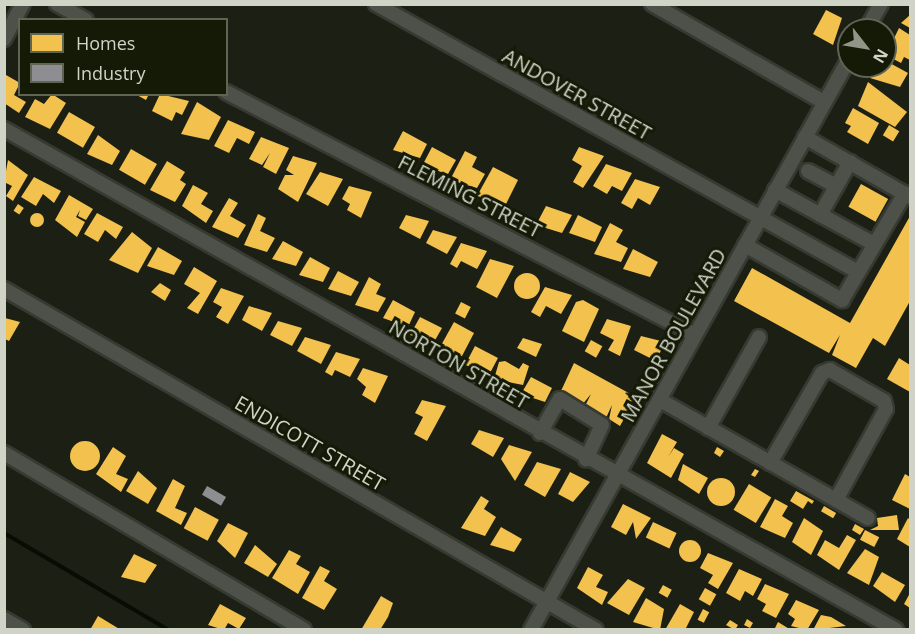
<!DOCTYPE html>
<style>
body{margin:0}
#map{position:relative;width:915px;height:634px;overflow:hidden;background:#1c1f14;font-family:"Open Sans",sans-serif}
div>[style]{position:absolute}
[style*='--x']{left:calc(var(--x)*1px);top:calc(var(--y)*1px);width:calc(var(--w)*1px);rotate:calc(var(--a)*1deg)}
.homes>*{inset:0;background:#f2c14e;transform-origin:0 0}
.round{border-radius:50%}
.industry>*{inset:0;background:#8d8d92;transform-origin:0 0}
.stream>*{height:4px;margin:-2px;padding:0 2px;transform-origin:2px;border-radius:2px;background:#070d02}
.roads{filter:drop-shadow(2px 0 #363a31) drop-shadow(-2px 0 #363a31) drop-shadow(0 2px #363a31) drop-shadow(0 -2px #363a31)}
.minor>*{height:14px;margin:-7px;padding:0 7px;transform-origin:7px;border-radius:7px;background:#4e5149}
span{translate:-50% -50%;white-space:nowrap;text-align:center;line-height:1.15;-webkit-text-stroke:6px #141a06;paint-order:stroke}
.street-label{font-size:20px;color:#cfd4c7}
.frame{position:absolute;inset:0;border:6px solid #cfd4c7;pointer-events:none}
.legend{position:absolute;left:18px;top:18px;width:210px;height:78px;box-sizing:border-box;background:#141a06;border:2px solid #5f6453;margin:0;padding:8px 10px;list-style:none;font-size:18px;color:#cfd4c7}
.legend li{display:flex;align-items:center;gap:12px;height:30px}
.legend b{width:30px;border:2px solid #5f6453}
.north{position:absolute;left:837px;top:18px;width:60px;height:60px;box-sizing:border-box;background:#141a06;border:2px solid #5f6453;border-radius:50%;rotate:121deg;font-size:16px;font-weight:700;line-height:24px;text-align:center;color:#cfd4c7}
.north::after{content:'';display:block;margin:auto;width:21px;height:27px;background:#909588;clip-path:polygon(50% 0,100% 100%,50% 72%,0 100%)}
</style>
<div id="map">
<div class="homes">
<div style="clip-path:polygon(826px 10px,842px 18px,833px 45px,813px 34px)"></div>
<div style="clip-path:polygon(910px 15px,910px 28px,901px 23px)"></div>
<div style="clip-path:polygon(899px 28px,910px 35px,910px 60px,904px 57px,901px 63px,886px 55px)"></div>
<div style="clip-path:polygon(888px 62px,908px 73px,900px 87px,870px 78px)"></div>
<div style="clip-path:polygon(6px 75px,20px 83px,14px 95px,26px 102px,19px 113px,4px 103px)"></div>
<div style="clip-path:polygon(868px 82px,907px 112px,895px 127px,858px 106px)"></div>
<div style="clip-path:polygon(52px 94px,66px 103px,50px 129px,25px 117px,35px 99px,44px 104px)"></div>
<div style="clip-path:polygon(135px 94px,149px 94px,146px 100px)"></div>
<div style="clip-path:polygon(160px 94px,189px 101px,182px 115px,176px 112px,172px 121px,152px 111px)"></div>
<div style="clip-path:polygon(197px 102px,221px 117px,209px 140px,181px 134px)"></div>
<div style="clip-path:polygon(853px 108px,879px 123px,868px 144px,847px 132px,851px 126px,845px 123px)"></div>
<div style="left:69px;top:112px;width:30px;height:24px;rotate:30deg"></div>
<div style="clip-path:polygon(228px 120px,255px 132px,249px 144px,237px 138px,229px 153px,214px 146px)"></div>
<div style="left:889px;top:125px;width:12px;height:12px;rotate:31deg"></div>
<div style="clip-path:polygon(403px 131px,427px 144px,420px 158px,393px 150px)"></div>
<div style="clip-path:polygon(98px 135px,120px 151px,112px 165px,87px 154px)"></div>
<div style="clip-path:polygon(261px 137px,289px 148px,276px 174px,263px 167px,270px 153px,262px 165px,249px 159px)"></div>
<div style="clip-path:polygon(432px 147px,456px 160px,448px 174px,422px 166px)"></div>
<div style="clip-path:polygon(579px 147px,604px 156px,583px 188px,573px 182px,582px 166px,572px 160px)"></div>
<div style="left:131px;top:149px;width:30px;height:24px;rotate:30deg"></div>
<div style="clip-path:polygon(465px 151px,477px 157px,472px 167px,485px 174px,477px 188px,450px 180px)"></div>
<div style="clip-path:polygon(293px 156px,317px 163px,298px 202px,278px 189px,285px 175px,294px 175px,286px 170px)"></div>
<div style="clip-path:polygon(8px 160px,28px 175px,13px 201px,6px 196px,12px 186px,4px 182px)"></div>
<div style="clip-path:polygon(167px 161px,185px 172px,180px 180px,186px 184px,175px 202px,150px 190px)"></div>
<div style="clip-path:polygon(606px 164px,632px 173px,622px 191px,612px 186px,607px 194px,593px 186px)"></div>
<div style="clip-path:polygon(493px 167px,518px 180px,506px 204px,477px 196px)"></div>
<div style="clip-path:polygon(320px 172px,343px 179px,328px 206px,306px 194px)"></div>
<div style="clip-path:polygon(34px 177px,61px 191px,54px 203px,43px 194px,36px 206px,21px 197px)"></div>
<div style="clip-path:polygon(635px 179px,660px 187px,650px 205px,638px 198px,632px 209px,621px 203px)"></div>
<div style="left:861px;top:184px;width:31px;height:26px;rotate:29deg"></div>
<div style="clip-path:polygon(193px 185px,208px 193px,201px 204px,213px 211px,206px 223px,182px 206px)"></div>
<div style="clip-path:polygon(349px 186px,372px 192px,361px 218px,347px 210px,350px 204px,342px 199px)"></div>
<div style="clip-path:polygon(69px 195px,93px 209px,86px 220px,78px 216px,80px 210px,76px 217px,85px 222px,77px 237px,55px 220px)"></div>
<div style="clip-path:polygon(229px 198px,238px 203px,230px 216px,246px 225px,238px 238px,212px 227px)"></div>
<div style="left:18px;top:204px;width:7px;height:8px;rotate:34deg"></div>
<div style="clip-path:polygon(546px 206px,572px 215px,562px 233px,536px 225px)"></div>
<div class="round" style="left:30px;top:213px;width:14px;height:14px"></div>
<div style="clip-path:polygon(97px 213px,123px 227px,116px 239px,105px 230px,98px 242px,84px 234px)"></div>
<div style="clip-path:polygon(258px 214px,266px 218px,260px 231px,275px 238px,267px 252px,244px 245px)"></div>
<div style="clip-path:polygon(406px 215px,429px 221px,420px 239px,399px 228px)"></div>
<div style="clip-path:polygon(578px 215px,602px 227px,595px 242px,569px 233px)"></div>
<div style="clip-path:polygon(910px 216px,910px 301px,885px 346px,873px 338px,856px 368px,832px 355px,840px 335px,829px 353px,734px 301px,752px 268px,850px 323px)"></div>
<div style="clip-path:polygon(610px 223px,623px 230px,616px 242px,628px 248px,621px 262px,594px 254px)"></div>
<div style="clip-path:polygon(433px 230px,457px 237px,447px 254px,426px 243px)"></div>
<div style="clip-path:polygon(132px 232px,152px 248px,138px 273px,109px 260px)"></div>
<div style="clip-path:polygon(283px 241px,303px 252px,296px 266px,272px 259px)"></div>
<div style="clip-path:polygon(461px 243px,487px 251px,477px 269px,461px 261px,457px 268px,450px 264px)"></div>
<div style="clip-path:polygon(158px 247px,182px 261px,174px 275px,147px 266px)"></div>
<div style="clip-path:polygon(633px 249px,658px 262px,650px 277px,623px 269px)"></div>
<div style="clip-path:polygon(310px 257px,330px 268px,323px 282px,299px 275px)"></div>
<div style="clip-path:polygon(490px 259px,514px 266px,497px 298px,476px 287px)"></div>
<div style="clip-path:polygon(194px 267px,217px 281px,198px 314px,187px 308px,200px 293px,184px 284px)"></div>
<div style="clip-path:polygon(338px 271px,359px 282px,351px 296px,328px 289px)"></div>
<div class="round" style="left:514px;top:273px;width:26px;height:26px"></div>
<div style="clip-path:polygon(369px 277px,381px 284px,376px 294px,386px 298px,378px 312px,355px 305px)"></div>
<div style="clip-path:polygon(160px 283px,171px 290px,165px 301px,151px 292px)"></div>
<div style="clip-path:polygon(545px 287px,572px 295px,561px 314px,546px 306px,540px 317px,531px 312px)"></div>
<div style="clip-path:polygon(221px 288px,244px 296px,228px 324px,216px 317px,222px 307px,213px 302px)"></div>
<div style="clip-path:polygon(393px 300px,415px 312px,408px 327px,383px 318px)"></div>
<div style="clip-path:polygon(583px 300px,599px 309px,584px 342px,562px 331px,576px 302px)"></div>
<div style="left:461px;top:302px;width:11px;height:13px;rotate:27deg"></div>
<div style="clip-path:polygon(249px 306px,272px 313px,262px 331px,242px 320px)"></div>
<div style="clip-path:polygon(420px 317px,442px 328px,434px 342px,410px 335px)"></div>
<div style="clip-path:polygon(5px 318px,20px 322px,9px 341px,5px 339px)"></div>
<div style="clip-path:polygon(607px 319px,631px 326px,620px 356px,608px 350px,614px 340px,600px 333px)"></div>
<div style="clip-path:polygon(278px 321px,302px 328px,292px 346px,270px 335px)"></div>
<div style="clip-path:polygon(454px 322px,474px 333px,462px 356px,439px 349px)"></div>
<div style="clip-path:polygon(641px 336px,665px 342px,656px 361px,634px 350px)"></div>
<div style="clip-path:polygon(305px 337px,331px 345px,321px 364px,297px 351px)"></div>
<div style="clip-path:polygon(523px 338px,542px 344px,536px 357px,517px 348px)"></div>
<div style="left:591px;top:340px;width:13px;height:13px;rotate:29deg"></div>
<div style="clip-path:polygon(475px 346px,498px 358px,490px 373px,465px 365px)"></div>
<div style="clip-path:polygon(336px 352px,360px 359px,350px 377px,335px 370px,332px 376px,325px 372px)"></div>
<div style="clip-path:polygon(899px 358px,910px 365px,910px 392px,887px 379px)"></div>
<div style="clip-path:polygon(505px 361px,519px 369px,523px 363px,529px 366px,523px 385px,494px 379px,499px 362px)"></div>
<div style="clip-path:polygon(574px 363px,636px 397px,620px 426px,609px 419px,612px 405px,606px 418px,585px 406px,591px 394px,582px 405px,560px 393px)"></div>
<div style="clip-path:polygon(363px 368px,388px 376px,375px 403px,362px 395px,366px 387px,357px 379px)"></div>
<div style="clip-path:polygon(531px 377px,552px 388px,545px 402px,521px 394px)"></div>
<div style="clip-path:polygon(422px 400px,446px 406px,427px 441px,414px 434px,423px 417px,415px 413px)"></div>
<div style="clip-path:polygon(479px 430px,504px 438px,493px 457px,471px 444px)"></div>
<div style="clip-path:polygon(662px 434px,677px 442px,668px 457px,674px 448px,684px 454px,671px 478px,647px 463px)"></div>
<div class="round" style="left:70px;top:441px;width:30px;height:30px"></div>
<div style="clip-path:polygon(509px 445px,532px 452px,515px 481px,501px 459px)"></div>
<div style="clip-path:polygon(113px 447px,126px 456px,116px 474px,128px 479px,121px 492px,96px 474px)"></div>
<div style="clip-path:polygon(717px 447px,724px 451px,720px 457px,714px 453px)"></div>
<div style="clip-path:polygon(537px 462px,561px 469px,545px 497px,524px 485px)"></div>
<div style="clip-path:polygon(683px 464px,708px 478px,699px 494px,678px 480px)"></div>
<div style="clip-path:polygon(755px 469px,759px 471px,755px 477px,751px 475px)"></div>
<div style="clip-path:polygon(138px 471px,157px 488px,148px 504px,126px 491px)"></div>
<div style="clip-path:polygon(570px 472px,590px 482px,573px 502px,558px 494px)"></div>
<div style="clip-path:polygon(905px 474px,910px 477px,910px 509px,892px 500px)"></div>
<div class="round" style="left:707px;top:478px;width:28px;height:28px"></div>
<div style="clip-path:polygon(173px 479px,185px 486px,175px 508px,187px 513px,181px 525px,156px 511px)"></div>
<div style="left:749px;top:484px;width:26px;height:30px;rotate:31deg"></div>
<div style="clip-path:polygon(796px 491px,814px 501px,812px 504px,808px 501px,803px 509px,790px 501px)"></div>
<div style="clip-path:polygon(481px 496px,489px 501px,484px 509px,496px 517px,485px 536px,461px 528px)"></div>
<div style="clip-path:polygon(775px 499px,788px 506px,782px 516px,793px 523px,785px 538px,760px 527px)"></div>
<div style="clip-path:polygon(623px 504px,651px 518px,636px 539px,633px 522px,626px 535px,611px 527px)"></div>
<div style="left:824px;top:506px;width:14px;height:6px;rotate:30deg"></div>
<div style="left:195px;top:507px;width:27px;height:24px;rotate:28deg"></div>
<div style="clip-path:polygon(897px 515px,899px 530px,870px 530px,878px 526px,877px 518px)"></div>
<div style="clip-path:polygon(804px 518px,823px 531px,811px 555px,792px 542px)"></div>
<div style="clip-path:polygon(908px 518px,910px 520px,910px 547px,897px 539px)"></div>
<div style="left:653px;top:522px;width:26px;height:17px;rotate:25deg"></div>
<div style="clip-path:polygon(228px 523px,248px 533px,235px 558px,217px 541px)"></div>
<div style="clip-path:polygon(855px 524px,864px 529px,860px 535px,852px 530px)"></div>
<div style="clip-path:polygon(501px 527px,522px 539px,514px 552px,490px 545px)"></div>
<div style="left:865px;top:530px;width:16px;height:11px;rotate:27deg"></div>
<div style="clip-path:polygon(847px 535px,856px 540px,839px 570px,817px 555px,825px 540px,839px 548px)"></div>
<div class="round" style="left:679px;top:540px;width:22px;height:22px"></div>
<div style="clip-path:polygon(255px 545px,277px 564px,268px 577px,244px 563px)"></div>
<div style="clip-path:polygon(865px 549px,879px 557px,869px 585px,847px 573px)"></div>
<div style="clip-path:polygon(289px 550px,301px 556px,296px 564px,310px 572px,298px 594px,272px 578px)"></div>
<div style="clip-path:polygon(708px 553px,733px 563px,718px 589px,708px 583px,713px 575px,700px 568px)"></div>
<div style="clip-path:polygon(134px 554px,157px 565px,145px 583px,121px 577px)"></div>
<div style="clip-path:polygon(320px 566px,330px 571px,324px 581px,337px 589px,324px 610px,302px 598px)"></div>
<div style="clip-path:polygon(588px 567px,603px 575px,596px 587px,608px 592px,602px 605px,577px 588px)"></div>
<div style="clip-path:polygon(739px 569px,762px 579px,753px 596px,745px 591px,740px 601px,726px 593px)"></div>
<div style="clip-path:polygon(882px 572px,905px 585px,895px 602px,873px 586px)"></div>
<div style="clip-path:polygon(628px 579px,645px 588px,629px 615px,607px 603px)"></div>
<div style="clip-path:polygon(765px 584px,789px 594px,776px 618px,762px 611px,766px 604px,757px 599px)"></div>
<div style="left:663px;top:585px;width:10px;height:9px;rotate:29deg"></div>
<div style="left:705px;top:588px;width:13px;height:13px;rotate:29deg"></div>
<div style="clip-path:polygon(910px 593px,910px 608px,904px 604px)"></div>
<div style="clip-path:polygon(381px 596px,393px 603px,388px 617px,380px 630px,361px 630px)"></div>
<div style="clip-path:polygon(646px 598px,664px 609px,660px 630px,633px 622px)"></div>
<div style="clip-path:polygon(796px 600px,819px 610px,807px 630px,791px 626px,795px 619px,788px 614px)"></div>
<div style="clip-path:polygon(220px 604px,246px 618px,239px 629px,228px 623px,224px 630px,208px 625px)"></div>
<div style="clip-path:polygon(680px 604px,694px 612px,685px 630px,665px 630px)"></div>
<div style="left:703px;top:609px;width:7px;height:12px;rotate:27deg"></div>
<div style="clip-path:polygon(821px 615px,831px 617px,846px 626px,813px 630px)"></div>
<div style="clip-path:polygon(98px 616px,121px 630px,90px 630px)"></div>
<div style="clip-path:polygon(747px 619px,753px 623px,750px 628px,744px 625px)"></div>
<div style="clip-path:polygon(730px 620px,738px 625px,735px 630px,726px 625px)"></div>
<div style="clip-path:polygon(778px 622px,791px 630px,774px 630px)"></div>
</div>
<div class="industry">
<div style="left:207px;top:486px;width:22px;height:10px;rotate:30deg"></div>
</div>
<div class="stream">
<div style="--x:4;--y:533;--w:191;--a:30.5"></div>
</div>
<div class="roads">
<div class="minor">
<div style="--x:57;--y:4;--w:33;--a:29"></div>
<div style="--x:376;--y:4;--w:551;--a:29.07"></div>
<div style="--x:652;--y:4;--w:198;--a:29.7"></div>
<div style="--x:866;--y:30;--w:30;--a:-60"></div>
<div style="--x:4;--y:39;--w:40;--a:-62"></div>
<div style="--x:226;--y:92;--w:528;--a:27.39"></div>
<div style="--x:4;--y:129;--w:1023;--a:29.32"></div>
<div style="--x:805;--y:137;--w:121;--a:29.7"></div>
<div style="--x:808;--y:171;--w:32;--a:28"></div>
<div style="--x:775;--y:190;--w:113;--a:28.6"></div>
<div style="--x:820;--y:215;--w:61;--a:-60.5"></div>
<div style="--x:745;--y:245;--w:112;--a:29.6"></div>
<div style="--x:842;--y:300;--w:124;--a:-59.5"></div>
<div style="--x:4;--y:289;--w:683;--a:29.94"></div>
<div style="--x:660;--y:400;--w:239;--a:29.6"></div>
<div style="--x:708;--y:428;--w:104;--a:-60.7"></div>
<div style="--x:540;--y:433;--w:39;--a:-60"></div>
<div style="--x:560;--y:399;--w:49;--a:31.8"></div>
<div style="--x:602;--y:425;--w:38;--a:115"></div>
<div style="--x:4;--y:453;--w:348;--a:30.5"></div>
<div style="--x:770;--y:463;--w:104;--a:-60"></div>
<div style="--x:822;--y:373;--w:9;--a:-21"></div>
<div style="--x:830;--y:370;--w:62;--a:29.9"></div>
<div style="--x:884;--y:401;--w:8;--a:76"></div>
<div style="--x:886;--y:409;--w:104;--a:118.8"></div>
<div style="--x:4;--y:619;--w:22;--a:30"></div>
<div style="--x:531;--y:630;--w:654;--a:-60.89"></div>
</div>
</div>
<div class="street-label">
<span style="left:577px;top:94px;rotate:29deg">ANDOVER STREET</span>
<span style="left:470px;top:196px;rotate:27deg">FLEMING STREET</span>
<span style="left:673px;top:335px;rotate:-61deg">MANOR BOULEVARD</span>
<span style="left:459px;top:364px;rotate:30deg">NORTON STREET</span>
<span style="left:310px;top:443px;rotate:30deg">ENDICOTT STREET</span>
</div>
<div class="frame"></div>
<ul class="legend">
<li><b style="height:16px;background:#f2c14e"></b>Homes</li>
<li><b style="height:16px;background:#8d8d92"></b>Industry</li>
</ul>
<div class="north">N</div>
</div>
